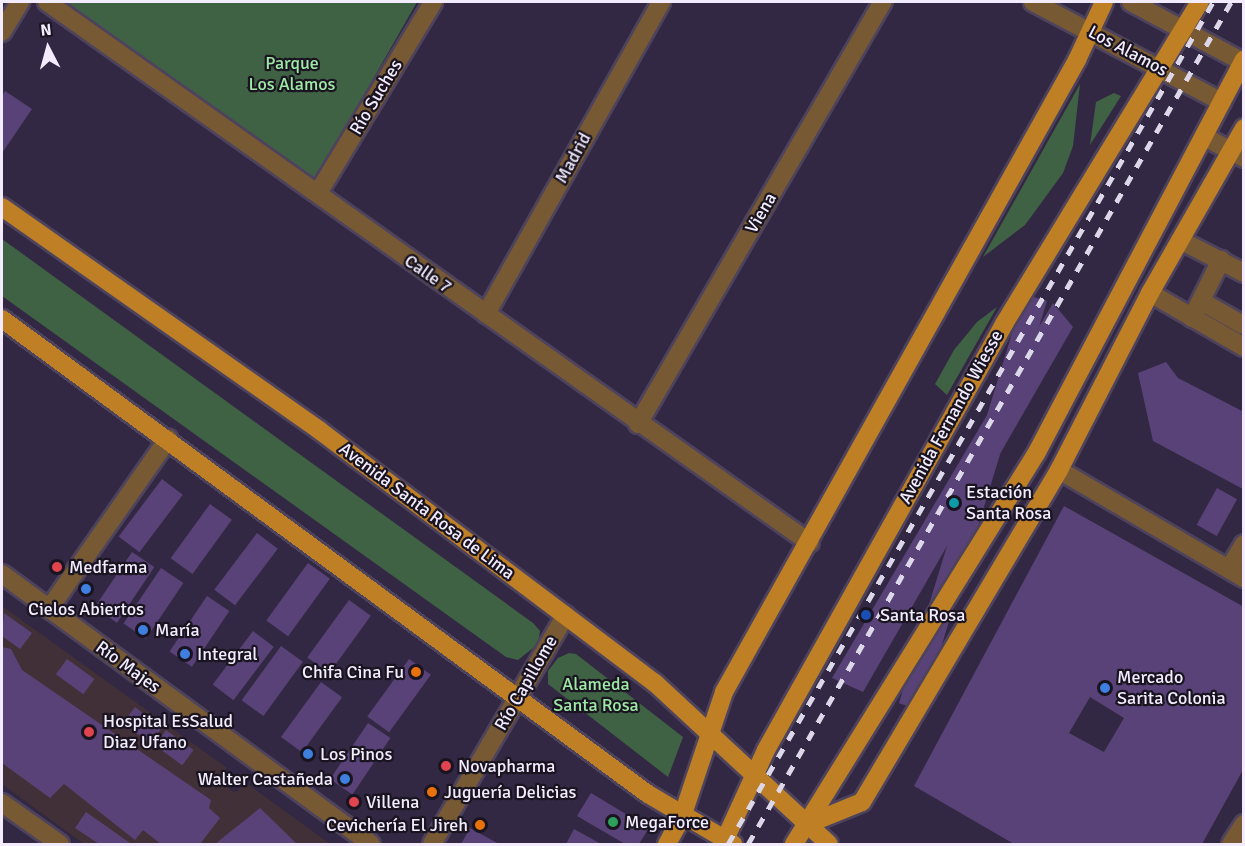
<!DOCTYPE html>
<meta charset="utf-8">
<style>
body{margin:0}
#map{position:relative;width:1245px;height:846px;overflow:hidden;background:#332843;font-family:Signika,sans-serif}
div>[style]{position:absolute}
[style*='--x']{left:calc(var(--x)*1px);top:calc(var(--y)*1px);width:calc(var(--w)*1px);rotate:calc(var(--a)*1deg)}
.medical>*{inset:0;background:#423038}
.green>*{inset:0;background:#406244}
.building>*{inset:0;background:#594277;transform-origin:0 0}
.roads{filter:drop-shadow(2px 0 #4e435d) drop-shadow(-2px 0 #4e435d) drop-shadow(0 2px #4e435d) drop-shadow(0 -2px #4e435d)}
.minor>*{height:18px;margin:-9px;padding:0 9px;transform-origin:9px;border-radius:9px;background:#775933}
.major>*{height:18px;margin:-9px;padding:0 9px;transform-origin:9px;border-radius:9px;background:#bf8025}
.rail>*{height:4.5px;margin-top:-2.25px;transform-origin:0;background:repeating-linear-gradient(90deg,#ddd7ea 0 10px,transparent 0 20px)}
.dots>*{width:16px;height:16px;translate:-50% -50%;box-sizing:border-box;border:3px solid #191420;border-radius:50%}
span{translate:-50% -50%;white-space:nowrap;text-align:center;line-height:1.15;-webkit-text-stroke:4.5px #191420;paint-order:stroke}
.street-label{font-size:18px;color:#f2ecfe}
.park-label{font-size:18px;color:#9ee9a6}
.poi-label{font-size:18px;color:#f2ecfe}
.left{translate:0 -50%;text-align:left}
.right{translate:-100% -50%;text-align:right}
.frame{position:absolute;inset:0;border:3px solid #f2ecfe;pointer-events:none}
.north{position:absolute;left:18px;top:18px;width:60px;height:60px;-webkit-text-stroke:4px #191420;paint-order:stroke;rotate:354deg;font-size:16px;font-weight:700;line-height:24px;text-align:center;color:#f2ecfe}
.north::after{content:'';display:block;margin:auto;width:21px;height:27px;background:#f2ecfe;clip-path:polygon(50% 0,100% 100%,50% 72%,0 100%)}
</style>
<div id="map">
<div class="medical">
<div style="clip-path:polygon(2px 606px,227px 768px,219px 780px,235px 793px,246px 783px,330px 844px,84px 844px,2px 784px)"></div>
</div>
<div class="green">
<div style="clip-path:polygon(64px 2px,417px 2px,316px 179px)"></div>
<div style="clip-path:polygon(1080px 84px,1073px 146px,1063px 173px,1025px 225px,983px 257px)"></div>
<div style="clip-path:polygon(1114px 93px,1121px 96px,1090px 145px,1096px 102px)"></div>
<div style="clip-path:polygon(2px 239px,533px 623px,540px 631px,538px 644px,518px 660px,506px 657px,2px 296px)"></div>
<div style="clip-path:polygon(997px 307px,947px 395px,935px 384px,954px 350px,977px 322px)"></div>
<div style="clip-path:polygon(569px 653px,576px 654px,683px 737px,668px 777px,548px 684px,548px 671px,558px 658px)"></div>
</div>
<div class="building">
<div style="clip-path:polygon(5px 91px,32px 109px,2px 153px,2px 96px)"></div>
<div style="left:1024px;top:294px;width:24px;height:428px;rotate:17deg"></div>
<div style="clip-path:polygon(1053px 303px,1073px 327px,863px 692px,832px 678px)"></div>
<div style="clip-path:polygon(1166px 362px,1178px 378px,1244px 412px,1243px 489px,1153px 441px,1138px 373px)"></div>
<div style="left:162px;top:479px;width:26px;height:72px;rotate:37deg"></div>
<div style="left:1217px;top:488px;width:23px;height:42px;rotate:29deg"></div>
<div style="left:210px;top:504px;width:27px;height:67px;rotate:36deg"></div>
<div style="clip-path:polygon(evenodd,1064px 506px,1244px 607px,1244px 768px,1202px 844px,1014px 844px,914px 786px,1064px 506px,1090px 697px,1124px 718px,1104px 752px,1069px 733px,1090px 697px)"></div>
<div style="left:257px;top:533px;width:26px;height:71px;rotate:37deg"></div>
<div style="left:132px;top:552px;width:27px;height:67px;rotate:34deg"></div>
<div style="left:308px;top:563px;width:27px;height:71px;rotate:36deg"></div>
<div style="left:161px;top:568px;width:27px;height:67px;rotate:34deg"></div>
<div style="left:207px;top:596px;width:27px;height:67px;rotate:34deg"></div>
<div style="left:349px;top:600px;width:27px;height:71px;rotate:36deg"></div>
<div style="clip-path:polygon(4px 613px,32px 633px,20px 649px,2px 636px)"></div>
<div style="left:253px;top:631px;width:26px;height:67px;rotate:37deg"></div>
<div style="left:281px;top:646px;width:27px;height:67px;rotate:36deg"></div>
<div style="clip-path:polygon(2px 647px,11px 649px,22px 670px,211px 800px,209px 808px,220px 818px,200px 844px,161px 844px,143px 830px,135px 840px,64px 784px,50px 798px,2px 763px)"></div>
<div style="left:67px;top:659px;width:34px;height:19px;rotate:36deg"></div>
<div style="left:409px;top:659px;width:27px;height:71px;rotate:36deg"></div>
<div style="left:321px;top:682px;width:26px;height:68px;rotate:36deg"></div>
<div style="left:135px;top:707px;width:34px;height:20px;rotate:37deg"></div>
<div style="left:368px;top:723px;width:27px;height:68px;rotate:34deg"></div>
<div style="left:166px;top:730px;width:34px;height:19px;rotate:36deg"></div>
<div style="clip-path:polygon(591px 793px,649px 828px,639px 844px,625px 844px,577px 816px)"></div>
<div style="clip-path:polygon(260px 808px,297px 844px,215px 844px)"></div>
<div style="clip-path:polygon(86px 812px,130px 843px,99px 844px,75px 828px)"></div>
<div style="clip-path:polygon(470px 828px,499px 844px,461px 844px)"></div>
<div style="clip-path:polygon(574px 829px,601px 844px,566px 844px)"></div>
</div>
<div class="roads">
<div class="minor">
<div style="--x:47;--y:2;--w:935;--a:35.34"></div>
<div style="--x:1033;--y:2;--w:214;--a:27.9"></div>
<div style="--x:1131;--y:2;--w:127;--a:28.2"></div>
<div style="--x:2;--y:32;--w:35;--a:-59"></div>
<div style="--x:1205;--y:137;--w:44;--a:28.3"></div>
<div style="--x:318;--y:193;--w:223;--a:-58.9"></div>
<div style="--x:1180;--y:240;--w:72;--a:27.3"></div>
<div style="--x:1150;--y:293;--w:108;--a:29.9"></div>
<div style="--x:1201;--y:301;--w:48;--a:29.7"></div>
<div style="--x:486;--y:314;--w:358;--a:-60.7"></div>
<div style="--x:1192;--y:318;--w:65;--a:-63.4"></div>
<div style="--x:638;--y:424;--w:488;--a:-59.9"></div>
<div style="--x:1059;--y:470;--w:214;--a:30.3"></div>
<div style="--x:1229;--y:569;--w:29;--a:-59"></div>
<div style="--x:2;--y:574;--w:457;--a:36.2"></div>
<div style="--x:49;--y:609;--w:208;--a:-55"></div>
<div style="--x:2;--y:803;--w:71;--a:35.3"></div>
<div style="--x:432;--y:844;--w:265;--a:-59.7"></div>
<div style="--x:1231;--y:844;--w:24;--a:-57"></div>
</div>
<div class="major">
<div style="--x:2;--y:207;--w:388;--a:35.1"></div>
<div style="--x:319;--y:430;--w:421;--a:37"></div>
<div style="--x:655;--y:683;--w:237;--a:42.8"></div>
<div style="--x:2;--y:319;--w:802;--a:36.33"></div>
<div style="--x:648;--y:794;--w:99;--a:30.5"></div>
<div style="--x:808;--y:824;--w:58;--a:-22.2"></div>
<div style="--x:862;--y:802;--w:386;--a:-59.3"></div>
<div style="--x:1059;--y:470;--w:199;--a:-62.8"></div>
<div style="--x:1150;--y:293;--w:190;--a:-60.3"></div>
<div style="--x:667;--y:844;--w:31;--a:-61"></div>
<div style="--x:682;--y:817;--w:132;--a:-71.4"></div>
<div style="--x:724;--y:692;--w:724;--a:-60.81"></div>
<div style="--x:1077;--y:60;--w:64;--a:-65"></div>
<div style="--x:723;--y:844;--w:103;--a:-65.4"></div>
<div style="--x:766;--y:750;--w:488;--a:-60.8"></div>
<div style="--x:1004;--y:324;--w:377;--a:-58.7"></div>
<div style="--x:794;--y:844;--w:459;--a:-58.2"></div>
<div style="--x:1036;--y:454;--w:446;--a:-62.2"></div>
</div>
</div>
<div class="rail">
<div style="--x:728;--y:844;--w:972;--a:-60.06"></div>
<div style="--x:748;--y:844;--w:971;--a:-60.16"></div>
</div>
<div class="dots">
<div style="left:954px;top:503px;background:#0f9aa8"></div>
<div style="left:57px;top:567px;background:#e0444e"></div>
<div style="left:86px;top:589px;background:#3f7fe0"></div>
<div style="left:866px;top:615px;background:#1a4fb4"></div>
<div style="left:143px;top:630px;background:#3f7fe0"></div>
<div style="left:185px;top:654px;background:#3f7fe0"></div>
<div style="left:416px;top:672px;background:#e8710a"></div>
<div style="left:1105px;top:688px;background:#3f7fe0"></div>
<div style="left:89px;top:732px;background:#e0444e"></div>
<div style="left:308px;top:754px;background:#3f7fe0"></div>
<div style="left:446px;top:766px;background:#e0444e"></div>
<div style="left:345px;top:779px;background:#3f7fe0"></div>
<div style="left:432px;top:792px;background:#e8710a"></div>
<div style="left:354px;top:802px;background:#e0444e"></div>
<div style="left:613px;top:822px;background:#2e9e5b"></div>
<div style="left:480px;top:825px;background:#e8710a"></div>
</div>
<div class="street-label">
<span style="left:1128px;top:51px;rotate:28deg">Los Alamos</span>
<span style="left:376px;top:97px;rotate:-59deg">Río Suches</span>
<span style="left:573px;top:158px;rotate:-61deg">Madrid</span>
<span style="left:761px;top:213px;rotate:-60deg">Viena</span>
<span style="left:428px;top:274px;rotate:35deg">Calle 7</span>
<span style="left:951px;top:417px;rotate:-61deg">Avenida Fernando Wiesse</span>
<span style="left:427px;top:511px;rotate:37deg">Avenida Santa Rosa de Lima</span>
<span style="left:128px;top:667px;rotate:36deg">Río Majes</span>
<span style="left:526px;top:683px;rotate:-60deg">Río Capillome</span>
</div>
<div class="park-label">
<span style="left:292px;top:74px">Parque<br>Los Alamos</span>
<span style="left:596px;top:695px">Alameda<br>Santa Rosa</span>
</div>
<div class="poi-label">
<span class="left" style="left:966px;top:503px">Estación<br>Santa Rosa</span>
<span class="left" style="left:69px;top:567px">Medfarma</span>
<span style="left:86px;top:609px">Cielos Abiertos</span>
<span class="left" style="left:880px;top:615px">Santa Rosa</span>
<span class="left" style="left:155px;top:630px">María</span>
<span class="left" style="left:197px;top:654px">Integral</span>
<span class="right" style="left:404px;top:672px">Chifa Cina Fu</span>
<span class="left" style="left:1117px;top:688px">Mercado<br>Sarita Colonia</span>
<span class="left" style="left:103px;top:732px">Hospital EsSalud<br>Diaz Ufano</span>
<span class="left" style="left:320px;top:754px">Los Pinos</span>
<span class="left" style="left:458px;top:766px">Novapharma</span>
<span class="right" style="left:333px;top:779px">Walter Castañeda</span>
<span class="left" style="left:444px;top:792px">Juguería Delicias</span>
<span class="left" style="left:366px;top:802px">Villena</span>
<span class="left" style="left:625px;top:822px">MegaForce</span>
<span class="right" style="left:468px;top:825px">Cevichería El Jireh</span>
</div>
<div class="frame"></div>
<div class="north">N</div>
</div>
